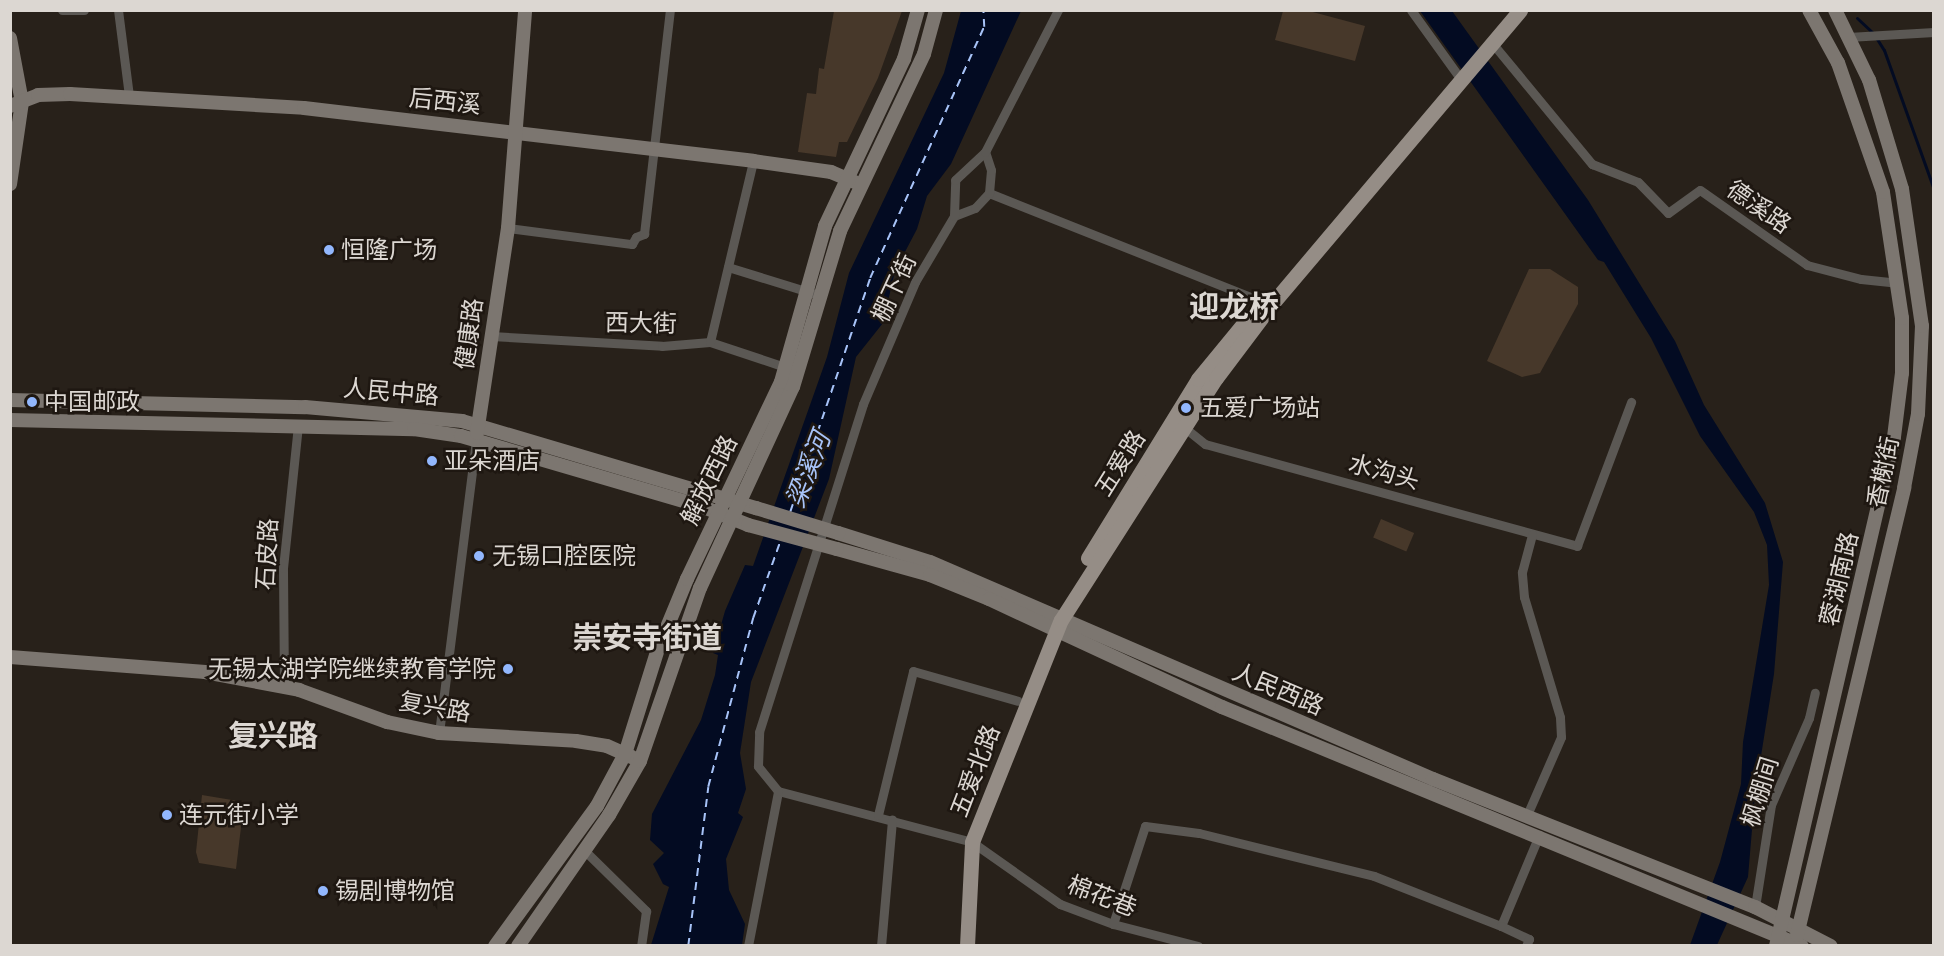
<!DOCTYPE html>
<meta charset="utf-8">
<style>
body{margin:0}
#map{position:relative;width:1944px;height:956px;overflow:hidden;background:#28211a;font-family:Jost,"Noto Sans SC",sans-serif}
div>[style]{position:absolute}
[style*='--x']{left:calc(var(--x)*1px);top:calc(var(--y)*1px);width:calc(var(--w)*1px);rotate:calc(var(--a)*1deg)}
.green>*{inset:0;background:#47382a;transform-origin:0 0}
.water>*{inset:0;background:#030b22}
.stream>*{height:3px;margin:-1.5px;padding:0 1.5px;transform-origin:1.5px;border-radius:1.5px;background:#030b22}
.ferry>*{height:1.5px;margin-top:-0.75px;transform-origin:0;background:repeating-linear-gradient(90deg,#a7c3f8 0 8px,transparent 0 14px)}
.street>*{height:9px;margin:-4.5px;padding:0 4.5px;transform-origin:4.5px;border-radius:4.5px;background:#5b5854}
.secondary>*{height:14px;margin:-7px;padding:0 7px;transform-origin:7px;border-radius:7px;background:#7c7670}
.primary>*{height:15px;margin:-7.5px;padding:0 7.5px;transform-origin:7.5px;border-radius:7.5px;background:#958d86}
.secondary-bridge>*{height:14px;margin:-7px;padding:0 7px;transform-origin:7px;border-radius:7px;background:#7c7670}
.dots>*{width:16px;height:16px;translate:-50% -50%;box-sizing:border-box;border:3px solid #1e1711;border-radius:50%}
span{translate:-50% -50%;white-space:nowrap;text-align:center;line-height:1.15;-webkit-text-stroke:5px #1e1711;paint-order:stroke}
.street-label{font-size:24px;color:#dcd7d2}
.poi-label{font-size:24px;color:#dcd7d2}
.left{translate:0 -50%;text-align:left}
.right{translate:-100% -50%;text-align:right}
.water-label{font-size:26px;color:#a7c3f8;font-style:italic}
.district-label{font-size:30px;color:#dcd7d2;font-weight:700}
.frame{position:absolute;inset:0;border:12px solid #dcd7d2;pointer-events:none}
</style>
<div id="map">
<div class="green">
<div style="clip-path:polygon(834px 11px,902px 11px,878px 78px,847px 142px,839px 142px,836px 157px,798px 152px,807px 93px,816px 94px,819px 68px,824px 69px)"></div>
<div style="clip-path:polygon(1283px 11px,1309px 11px,1365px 26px,1355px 61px,1275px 40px)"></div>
<div style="clip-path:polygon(1529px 269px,1550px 269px,1578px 287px,1578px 304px,1540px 373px,1522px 377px,1487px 361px)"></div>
<div style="left:1381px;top:519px;width:36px;height:20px;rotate:23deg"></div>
<div style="clip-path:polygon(202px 795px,244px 802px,236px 869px,199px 863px,196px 852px)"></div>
</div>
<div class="water">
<div style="clip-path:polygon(961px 11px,1021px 11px,951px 164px,927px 196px,917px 229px,895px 271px,883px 323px,856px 357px,829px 479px,751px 682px,740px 753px,746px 789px,738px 813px,743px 817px,726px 859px,729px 890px,745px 924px,742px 945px,651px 945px,669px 887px,663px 884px,653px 864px,664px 853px,650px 840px,652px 814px,701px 720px,715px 675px,718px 655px,713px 653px,725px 611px,745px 565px,753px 566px,827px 357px,849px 273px,944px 73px)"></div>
<div style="clip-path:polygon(1420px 11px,1452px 11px,1588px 200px,1675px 341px,1704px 405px,1765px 503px,1783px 562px,1774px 674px,1755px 794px,1748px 877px,1717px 945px,1690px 945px,1720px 862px,1741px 784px,1743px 742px,1769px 585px,1767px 545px,1754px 512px,1700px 436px,1651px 338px,1604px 262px,1598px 260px)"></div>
</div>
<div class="stream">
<div style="--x:1857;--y:18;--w:22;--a:43"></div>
<div style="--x:1877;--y:39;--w:13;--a:58"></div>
<div style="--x:1884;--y:50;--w:149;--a:70.3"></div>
</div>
<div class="ferry">
<div style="--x:790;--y:512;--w:247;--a:-71.1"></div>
<div style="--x:870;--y:278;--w:276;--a:-65.6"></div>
<div style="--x:984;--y:27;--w:17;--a:-93"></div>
<div style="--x:688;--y:946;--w:160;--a:-82.8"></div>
<div style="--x:708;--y:787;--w:175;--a:-75.1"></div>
<div style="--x:753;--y:618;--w:84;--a:-70.5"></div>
</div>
<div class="street">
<div style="--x:62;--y:10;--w:22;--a:0"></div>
<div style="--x:118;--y:10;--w:87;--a:82.7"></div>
<div style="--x:1411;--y:10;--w:79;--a:54.3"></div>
<div style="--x:1848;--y:37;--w:86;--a:-3.3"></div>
<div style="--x:1493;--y:44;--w:156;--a:50.5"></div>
<div style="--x:1592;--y:164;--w:49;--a:21.4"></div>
<div style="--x:1638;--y:182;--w:43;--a:45.9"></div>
<div style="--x:1668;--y:213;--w:39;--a:-36"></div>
<div style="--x:1700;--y:190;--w:131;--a:35"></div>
<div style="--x:1807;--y:265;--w:56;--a:14.5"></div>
<div style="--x:1861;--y:279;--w:36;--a:6"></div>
<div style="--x:989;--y:193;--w:303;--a:21.7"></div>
<div style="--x:954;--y:216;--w:22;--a:-21"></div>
<div style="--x:975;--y:208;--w:21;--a:-47"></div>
<div style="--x:989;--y:193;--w:23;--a:-85"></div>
<div style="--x:991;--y:170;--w:19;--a:-108"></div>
<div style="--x:508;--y:228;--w:125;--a:7.4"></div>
<div style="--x:632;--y:244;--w:8;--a:-60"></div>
<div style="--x:636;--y:237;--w:9;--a:-21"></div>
<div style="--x:644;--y:234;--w:226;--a:-83.4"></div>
<div style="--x:728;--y:267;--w:88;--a:17.2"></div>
<div style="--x:491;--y:336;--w:171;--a:3.3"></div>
<div style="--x:662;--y:346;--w:48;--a:-4.8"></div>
<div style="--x:710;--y:342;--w:79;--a:18.4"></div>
<div style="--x:710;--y:342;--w:186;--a:-76.6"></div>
<div style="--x:1185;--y:428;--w:26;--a:39"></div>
<div style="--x:1205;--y:444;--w:386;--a:15.3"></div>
<div style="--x:1577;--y:546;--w:154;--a:-69.4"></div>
<div style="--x:284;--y:686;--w:118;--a:-90.5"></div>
<div style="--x:283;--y:568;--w:144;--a:-84"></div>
<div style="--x:439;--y:733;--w:294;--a:-82.8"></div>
<div style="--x:778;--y:791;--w:201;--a:14.7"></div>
<div style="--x:972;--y:842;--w:108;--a:35.2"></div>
<div style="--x:1060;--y:904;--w:57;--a:20.7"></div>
<div style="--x:1113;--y:924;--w:88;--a:14.5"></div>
<div style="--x:878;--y:815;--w:148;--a:-76.3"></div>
<div style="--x:913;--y:671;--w:109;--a:15.9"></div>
<div style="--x:1527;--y:815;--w:85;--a:-66.4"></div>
<div style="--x:1561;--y:737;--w:20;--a:-93"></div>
<div style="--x:1560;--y:717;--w:125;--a:-106.7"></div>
<div style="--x:1524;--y:597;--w:25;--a:-95"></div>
<div style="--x:1522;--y:572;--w:39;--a:-75"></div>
<div style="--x:585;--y:851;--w:86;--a:44.5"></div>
<div style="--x:646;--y:911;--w:35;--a:98"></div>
<div style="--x:1755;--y:907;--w:103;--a:-81.1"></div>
<div style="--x:1771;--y:805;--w:95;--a:-66.4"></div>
<div style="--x:1809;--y:718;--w:26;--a:-77"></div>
<div style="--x:1113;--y:924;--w:103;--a:-71.9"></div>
<div style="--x:1145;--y:826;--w:54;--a:7.4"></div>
<div style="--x:1199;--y:833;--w:180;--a:13.8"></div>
<div style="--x:1374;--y:876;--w:136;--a:21.5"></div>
<div style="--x:1501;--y:926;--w:99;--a:-67.3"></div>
<div style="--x:1501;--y:926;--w:31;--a:25"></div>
<div style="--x:1529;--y:939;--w:8;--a:113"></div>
<div style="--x:748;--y:946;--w:158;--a:-79"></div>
<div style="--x:778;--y:791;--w:32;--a:-129"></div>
<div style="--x:758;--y:766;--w:34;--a:-88"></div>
<div style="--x:759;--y:732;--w:344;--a:-72.4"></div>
<div style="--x:863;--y:404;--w:133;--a:-66.9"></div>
<div style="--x:915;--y:282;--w:77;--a:-59.4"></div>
<div style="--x:954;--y:216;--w:36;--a:-88"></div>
<div style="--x:955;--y:180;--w:41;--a:-43"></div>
<div style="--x:985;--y:152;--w:160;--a:-62.8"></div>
<div style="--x:881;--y:946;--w:127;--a:-85"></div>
</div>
<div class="secondary">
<div style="--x:10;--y:38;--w:65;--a:79.4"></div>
<div style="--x:22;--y:102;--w:83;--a:98.3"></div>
<div style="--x:10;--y:106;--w:30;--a:-21"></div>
<div style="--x:38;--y:95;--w:32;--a:-2"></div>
<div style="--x:70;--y:94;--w:234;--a:3.4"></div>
<div style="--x:304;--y:108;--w:452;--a:6.7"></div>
<div style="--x:753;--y:161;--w:79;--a:8"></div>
<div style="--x:831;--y:172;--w:26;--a:23"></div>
<div style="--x:10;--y:400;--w:295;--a:1.4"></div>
<div style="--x:305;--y:407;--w:158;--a:5.1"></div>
<div style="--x:462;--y:421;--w:307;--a:16.5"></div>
<div style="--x:10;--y:420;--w:404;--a:1.3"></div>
<div style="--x:414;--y:429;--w:48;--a:8.5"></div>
<div style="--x:461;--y:436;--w:250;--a:16.3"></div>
<div style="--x:701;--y:506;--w:51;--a:22"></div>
<div style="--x:477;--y:433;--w:207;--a:-81.4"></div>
<div style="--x:508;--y:228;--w:219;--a:-85.5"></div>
<div style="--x:838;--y:533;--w:96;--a:17.5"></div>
<div style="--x:930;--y:562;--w:548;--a:23.34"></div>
<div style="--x:1433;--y:779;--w:347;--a:21.7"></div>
<div style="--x:1755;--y:907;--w:85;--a:27.2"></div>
<div style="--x:837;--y:549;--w:97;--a:15.6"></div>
<div style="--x:930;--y:575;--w:64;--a:22.1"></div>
<div style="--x:989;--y:599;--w:257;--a:24.9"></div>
<div style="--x:1222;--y:707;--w:627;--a:22.4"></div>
<div style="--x:10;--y:657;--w:196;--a:4.4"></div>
<div style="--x:205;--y:672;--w:96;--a:10.8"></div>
<div style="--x:299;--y:690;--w:94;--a:20"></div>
<div style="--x:387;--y:722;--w:53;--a:11.9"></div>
<div style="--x:439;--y:733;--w:137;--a:3.3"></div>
<div style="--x:576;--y:741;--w:31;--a:9"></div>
<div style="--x:607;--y:746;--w:27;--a:24"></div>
<div style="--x:1797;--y:935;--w:460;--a:-76.5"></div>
<div style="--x:1904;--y:488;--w:75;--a:-79.3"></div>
<div style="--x:1918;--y:414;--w:88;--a:-87.4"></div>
<div style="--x:1922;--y:326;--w:138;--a:-98.3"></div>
<div style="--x:1902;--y:189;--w:114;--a:-106.8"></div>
<div style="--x:1869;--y:80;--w:78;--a:-115.9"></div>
<div style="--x:495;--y:946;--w:173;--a:-53.9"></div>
<div style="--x:597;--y:806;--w:59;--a:-61.7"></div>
<div style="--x:625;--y:754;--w:110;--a:-72.6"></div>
<div style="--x:658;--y:649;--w:76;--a:-67.5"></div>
<div style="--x:687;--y:579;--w:218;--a:-64.5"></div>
<div style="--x:781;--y:382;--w:162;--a:-74.2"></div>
<div style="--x:825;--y:226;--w:185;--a:-64.7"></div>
<div style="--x:904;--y:59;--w:51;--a:-74.1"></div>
<div style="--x:518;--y:946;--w:160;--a:-55.2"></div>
<div style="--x:609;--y:815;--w:62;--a:-60.1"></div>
<div style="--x:640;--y:761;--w:183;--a:-70.9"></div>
<div style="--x:700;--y:588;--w:221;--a:-65.2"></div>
<div style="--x:793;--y:387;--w:163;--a:-73.2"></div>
<div style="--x:840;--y:231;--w:196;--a:-64.6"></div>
<div style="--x:924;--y:54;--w:46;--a:-74.7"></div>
<div style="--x:1776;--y:946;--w:522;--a:-76.95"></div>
<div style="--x:1894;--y:437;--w:64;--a:-82.9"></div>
<div style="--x:1902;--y:373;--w:55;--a:-90"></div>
<div style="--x:1902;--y:318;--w:127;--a:-98.6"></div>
<div style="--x:1883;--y:192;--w:137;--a:-109.2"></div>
<div style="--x:1838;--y:63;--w:60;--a:-118.7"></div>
</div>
<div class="primary">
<div style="--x:1088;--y:558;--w:210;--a:-58.4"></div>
<div style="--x:1198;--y:379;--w:80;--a:-50.6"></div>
<div style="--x:967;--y:946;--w:104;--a:-87.2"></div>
<div style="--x:972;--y:842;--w:239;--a:-68.2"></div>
<div style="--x:1061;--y:620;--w:287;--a:-57.4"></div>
<div style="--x:1216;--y:378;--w:91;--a:-53"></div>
<div style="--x:1271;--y:305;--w:386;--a:-49.8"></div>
</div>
<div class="secondary-bridge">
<div style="--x:756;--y:508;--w:86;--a:17"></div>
<div style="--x:748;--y:525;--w:92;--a:15.1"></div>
</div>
<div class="dots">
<div style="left:329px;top:250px;background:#92b7fd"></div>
<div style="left:32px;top:402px;background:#92b7fd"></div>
<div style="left:1186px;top:408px;background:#92b7fd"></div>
<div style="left:432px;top:461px;background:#92b7fd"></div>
<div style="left:479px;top:556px;background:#92b7fd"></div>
<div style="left:508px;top:669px;background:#92b7fd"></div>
<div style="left:167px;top:815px;background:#92b7fd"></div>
<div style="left:323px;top:891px;background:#92b7fd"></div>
</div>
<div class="street-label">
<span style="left:445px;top:101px;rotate:6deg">后西溪</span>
<span style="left:1759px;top:207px;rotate:35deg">德溪路</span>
<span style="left:894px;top:288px;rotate:-65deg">棚下街</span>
<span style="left:641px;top:323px;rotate:1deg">西大街</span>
<span style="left:469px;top:334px;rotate:-82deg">健康路</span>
<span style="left:391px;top:392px;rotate:5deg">人民中路</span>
<span style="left:1120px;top:463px;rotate:-58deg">五爱路</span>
<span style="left:1384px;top:472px;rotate:15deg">水沟头</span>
<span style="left:1883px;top:472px;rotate:-78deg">香榭街</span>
<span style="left:709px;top:480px;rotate:-64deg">解放西路</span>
<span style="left:267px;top:554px;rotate:-87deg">石皮路</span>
<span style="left:1839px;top:579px;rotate:-77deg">蓉湖南路</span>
<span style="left:1278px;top:689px;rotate:23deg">人民西路</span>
<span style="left:435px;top:707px;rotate:10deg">复兴路</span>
<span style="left:975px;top:771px;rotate:-69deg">五爱北路</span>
<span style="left:1760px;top:792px;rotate:-73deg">枫棚间</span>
<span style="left:1102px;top:896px;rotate:21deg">棉花巷</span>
</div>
<div class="poi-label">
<span class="left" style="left:341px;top:250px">恒隆广场</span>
<span class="left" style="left:44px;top:402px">中国邮政</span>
<span class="left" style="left:1200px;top:408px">五爱广场站</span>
<span class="left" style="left:444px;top:461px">亚朵酒店</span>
<span class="left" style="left:492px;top:556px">无锡口腔医院</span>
<span class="right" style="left:496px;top:669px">无锡太湖学院继续教育学院</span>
<span class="left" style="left:179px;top:815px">连元街小学</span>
<span class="left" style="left:335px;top:891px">锡剧博物馆</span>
</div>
<div class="water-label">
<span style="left:809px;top:470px;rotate:-69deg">梁溪河</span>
</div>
<div class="district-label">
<span style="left:1234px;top:307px">迎龙桥</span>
<span style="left:647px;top:638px">崇安寺街道</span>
<span style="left:273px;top:736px">复兴路</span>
</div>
<div class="frame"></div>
</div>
